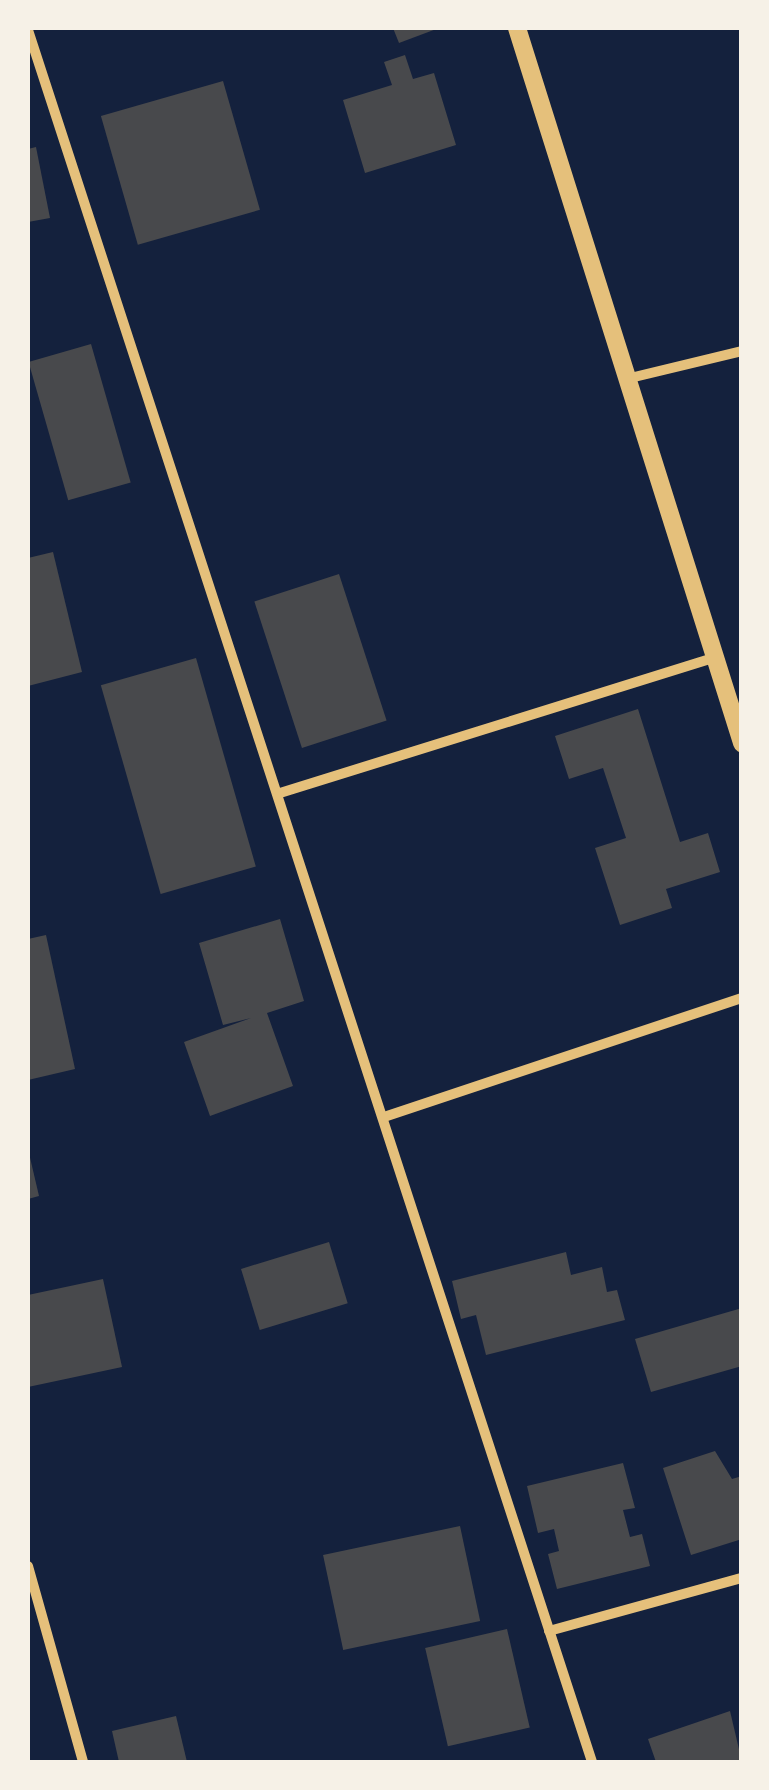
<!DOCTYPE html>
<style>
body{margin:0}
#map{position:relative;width:769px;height:1790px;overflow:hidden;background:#14213d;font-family:Cabin,sans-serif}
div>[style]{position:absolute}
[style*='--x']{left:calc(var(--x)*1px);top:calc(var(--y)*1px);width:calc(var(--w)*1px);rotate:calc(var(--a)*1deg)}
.building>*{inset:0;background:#48494c;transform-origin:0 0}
.minor>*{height:10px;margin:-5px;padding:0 5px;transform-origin:5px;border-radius:5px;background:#e5c07b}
.tertiary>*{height:18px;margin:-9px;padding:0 9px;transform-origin:9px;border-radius:9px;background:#e5c07b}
span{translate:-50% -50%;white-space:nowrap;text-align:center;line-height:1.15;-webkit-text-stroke:10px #f6f1e7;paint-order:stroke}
.frame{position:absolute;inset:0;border:30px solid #f6f1e7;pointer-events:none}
</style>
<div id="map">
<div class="building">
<div style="clip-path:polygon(393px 28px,439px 28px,399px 43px)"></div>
<div style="clip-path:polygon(405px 55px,413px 79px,434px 73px,456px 145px,365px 173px,343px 100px,392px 85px,384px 62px)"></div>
<div style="left:223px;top:81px;width:134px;height:127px;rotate:74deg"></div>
<div style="clip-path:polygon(36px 147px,50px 218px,28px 222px,28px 149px)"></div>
<div style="left:91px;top:344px;width:144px;height:65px;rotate:74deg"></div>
<div style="clip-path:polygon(53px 552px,82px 672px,28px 686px,28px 558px)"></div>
<div style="left:339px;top:574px;width:154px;height:89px;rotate:72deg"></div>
<div style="left:196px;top:658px;width:217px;height:99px;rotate:74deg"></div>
<div style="clip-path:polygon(638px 709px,680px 842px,708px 833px,720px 872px,666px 889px,672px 908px,620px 925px,595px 848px,626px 838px,603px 768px,569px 779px,555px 736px)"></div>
<div style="clip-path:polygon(280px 919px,304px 1001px,267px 1013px,293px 1086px,210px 1116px,184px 1042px,251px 1018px,223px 1025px,199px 943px)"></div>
<div style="clip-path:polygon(46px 935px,75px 1069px,28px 1080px,28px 939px)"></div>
<div style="clip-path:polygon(28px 1149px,39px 1196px,28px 1199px)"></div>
<div style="left:329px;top:1242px;width:64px;height:92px;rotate:73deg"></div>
<div style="clip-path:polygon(566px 1252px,571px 1275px,602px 1267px,607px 1292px,617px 1290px,625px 1320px,486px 1355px,476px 1315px,461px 1319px,452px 1281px)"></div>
<div style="clip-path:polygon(103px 1279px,122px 1367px,28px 1387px,28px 1295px)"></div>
<div style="clip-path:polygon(742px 1308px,742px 1366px,651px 1392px,635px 1339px)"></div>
<div style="clip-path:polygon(715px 1451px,732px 1479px,742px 1476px,742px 1539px,691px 1555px,663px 1468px)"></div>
<div style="clip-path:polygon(623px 1463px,635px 1508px,623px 1510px,630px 1537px,642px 1534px,650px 1566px,557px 1589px,548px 1554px,559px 1551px,554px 1529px,538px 1533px,527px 1486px)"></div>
<div style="left:460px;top:1526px;width:97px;height:140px;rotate:78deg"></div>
<div style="left:507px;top:1629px;width:101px;height:84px;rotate:77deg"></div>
<div style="clip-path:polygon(730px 1711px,742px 1762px,656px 1762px,648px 1739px)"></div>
<div style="clip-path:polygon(176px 1716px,187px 1762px,119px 1762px,112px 1731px)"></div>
</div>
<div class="minor">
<div style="--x:28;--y:30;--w:1822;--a:71.96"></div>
<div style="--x:626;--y:379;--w:119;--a:-13.6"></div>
<div style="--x:280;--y:793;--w:457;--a:-17.3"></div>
<div style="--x:384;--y:1117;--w:377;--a:-18.4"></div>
<div style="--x:28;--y:1566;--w:204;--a:74.3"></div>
<div style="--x:549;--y:1631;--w:200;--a:-15.4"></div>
</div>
<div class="tertiary">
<div style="--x:517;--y:28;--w:750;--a:72.53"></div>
</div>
<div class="frame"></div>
</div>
